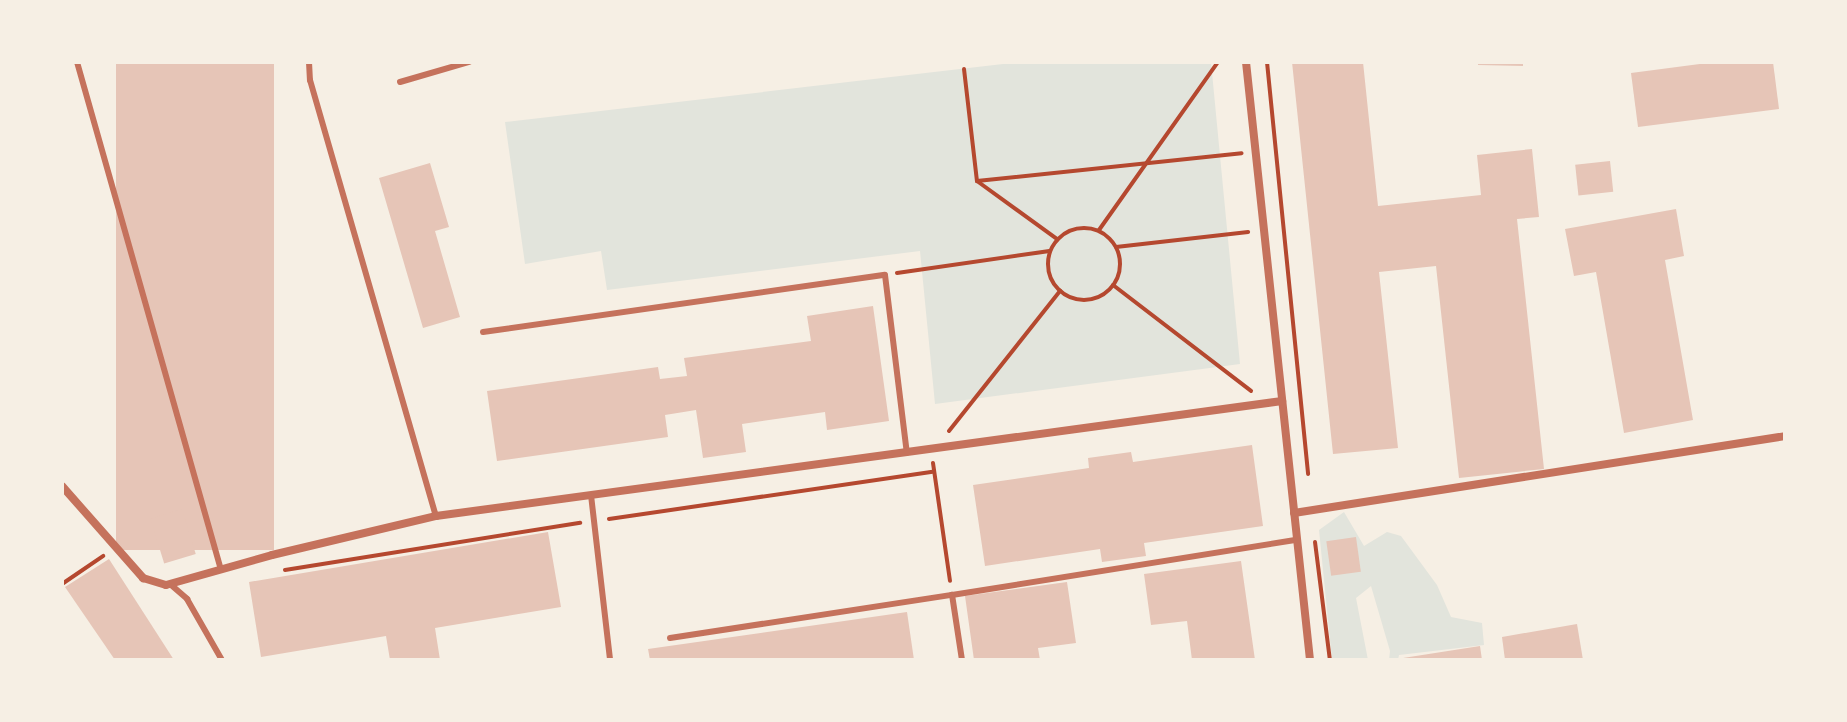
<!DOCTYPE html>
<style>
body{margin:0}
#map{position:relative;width:1847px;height:722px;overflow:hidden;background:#f6efe4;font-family:"Golos Text",sans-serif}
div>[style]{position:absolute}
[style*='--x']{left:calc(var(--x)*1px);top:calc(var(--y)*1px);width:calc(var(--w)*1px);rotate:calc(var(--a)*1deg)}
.green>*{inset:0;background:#e2e4dc}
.building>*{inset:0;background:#e6c5b7;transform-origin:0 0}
.path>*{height:4px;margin:-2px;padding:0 2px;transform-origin:2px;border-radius:2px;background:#b5482f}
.path>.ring{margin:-2px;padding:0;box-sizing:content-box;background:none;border:4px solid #b5482f;border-radius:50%}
.service>*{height:6px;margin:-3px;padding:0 3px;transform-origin:3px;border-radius:3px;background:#c5725c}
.minor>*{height:8px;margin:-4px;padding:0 4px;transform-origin:4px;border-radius:4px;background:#c5725c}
span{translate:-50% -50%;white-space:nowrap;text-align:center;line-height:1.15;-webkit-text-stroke:7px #f6efe4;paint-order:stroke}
.frame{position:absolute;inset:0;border:64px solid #f6efe4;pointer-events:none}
</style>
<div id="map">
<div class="green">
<div style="clip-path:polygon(1021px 62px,1211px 62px,1240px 364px,935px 404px,920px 251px,607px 290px,601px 251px,525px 264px,505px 122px)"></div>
<div style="clip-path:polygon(1344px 512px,1364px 546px,1387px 532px,1401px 536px,1437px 585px,1451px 617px,1482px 623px,1484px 645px,1399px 655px,1398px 660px,1389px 660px,1390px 651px,1371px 586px,1356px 598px,1368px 660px,1332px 660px,1319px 530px)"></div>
</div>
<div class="building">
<div style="left:116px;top:62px;width:158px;height:488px"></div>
<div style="clip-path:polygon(1292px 62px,1363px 62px,1378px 206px,1481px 195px,1477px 155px,1532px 149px,1539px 217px,1517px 219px,1544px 469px,1459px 478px,1436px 266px,1379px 272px,1398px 448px,1333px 454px)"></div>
<div style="clip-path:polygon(1478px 62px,1523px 62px,1523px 66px,1478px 65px)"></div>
<div style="clip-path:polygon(1715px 62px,1773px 62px,1779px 109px,1638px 127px,1631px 73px)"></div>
<div style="left:1610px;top:161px;width:31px;height:35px;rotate:84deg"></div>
<div style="clip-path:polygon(430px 163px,449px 227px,435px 231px,460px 317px,423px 328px,379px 178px)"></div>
<div style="clip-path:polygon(1676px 209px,1684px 256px,1665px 260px,1693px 420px,1624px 433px,1596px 272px,1574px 276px,1565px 229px)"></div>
<div style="clip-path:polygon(873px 306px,889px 421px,827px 430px,825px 412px,742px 424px,746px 452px,703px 458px,696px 410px,665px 415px,668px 437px,497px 461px,487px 391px,658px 367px,660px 379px,687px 376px,684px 358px,811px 341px,807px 316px)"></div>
<div style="clip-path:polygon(1252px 445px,1263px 526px,1144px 543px,1146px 556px,1102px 562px,1100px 549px,985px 566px,973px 485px,1089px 468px,1088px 458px,1131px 452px,1133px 462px)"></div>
<div style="left:182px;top:509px;width:47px;height:33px;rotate:73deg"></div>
<div style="clip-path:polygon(548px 532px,561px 607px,435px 628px,440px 660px,390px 660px,386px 636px,261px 657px,249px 582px)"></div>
<div style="left:1356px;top:537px;width:35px;height:30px;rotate:82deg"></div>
<div style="clip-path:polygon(109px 559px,174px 660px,115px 660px,65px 587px)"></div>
<div style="clip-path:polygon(1241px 561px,1255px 660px,1192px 660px,1187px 621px,1151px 625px,1144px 574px)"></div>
<div style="clip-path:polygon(1067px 582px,1076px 643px,1038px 648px,1040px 660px,974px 660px,965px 596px)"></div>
<div style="clip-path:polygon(907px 612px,914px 660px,650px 660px,648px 649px)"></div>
<div style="clip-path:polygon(1577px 624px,1583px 660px,1505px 660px,1502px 637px)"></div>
<div style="clip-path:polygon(1480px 646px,1482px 660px,1403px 660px,1403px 658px)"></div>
</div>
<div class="path">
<div style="--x:1267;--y:62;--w:414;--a:84.3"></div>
<div style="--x:964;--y:69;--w:113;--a:83.4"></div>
<div style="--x:977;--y:181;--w:99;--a:35.9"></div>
<div style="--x:977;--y:181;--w:266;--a:-6"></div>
<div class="ring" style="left:1048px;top:228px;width:68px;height:68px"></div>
<div style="--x:1099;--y:230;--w:206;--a:-54.7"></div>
<div style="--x:1116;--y:247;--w:133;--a:-6.5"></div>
<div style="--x:897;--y:273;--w:154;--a:-8.2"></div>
<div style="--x:1113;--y:285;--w:174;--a:37.5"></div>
<div style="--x:949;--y:431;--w:179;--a:-51.6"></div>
<div style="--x:933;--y:463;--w:119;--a:81.8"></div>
<div style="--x:609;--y:519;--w:327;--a:-8.3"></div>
<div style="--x:1315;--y:542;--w:119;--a:82.8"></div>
<div style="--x:285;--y:570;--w:299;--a:-9.1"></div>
<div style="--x:62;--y:584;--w:50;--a:-34.3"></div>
</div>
<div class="service">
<div style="--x:77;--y:62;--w:528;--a:74.17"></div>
<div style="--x:309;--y:62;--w:18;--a:87"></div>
<div style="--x:310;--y:80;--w:454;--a:73.9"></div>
<div style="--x:400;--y:82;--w:72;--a:-16.2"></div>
<div style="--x:483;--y:332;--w:406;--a:-8.1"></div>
<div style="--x:885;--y:275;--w:179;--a:83"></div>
<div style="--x:591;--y:495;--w:166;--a:83.4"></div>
<div style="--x:170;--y:584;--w:23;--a:41"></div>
<div style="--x:187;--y:599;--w:70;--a:60.2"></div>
<div style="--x:670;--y:638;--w:285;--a:-8.7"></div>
<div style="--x:962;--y:660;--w:66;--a:-98.7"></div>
<div style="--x:952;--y:595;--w:349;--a:-9.1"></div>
</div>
<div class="minor">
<div style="--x:1246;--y:62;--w:601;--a:83.89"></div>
<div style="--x:62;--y:486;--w:123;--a:48.6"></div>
<div style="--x:143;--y:578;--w:24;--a:17"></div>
<div style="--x:166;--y:585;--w:110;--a:-15.8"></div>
<div style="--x:272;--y:555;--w:169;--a:-13.4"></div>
<div style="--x:436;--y:516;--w:854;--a:-7.74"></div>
<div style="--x:1294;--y:513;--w:497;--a:-8.9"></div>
</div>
<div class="frame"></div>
</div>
